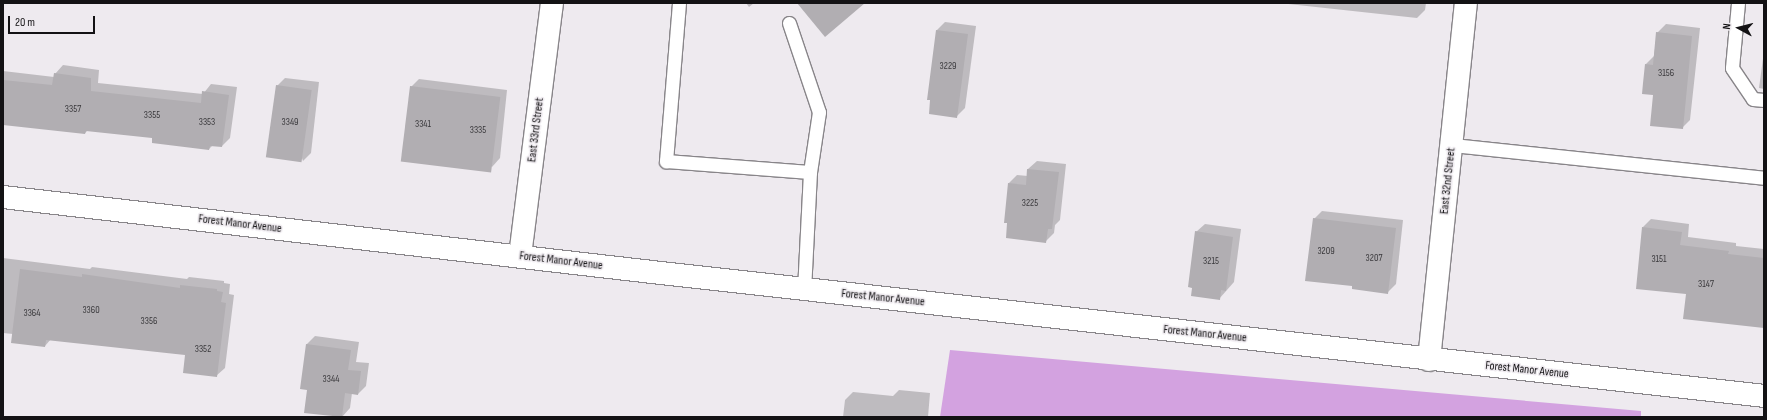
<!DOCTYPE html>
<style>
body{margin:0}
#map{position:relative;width:1767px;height:420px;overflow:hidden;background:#eeeaef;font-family:"Sofia Sans Condensed",sans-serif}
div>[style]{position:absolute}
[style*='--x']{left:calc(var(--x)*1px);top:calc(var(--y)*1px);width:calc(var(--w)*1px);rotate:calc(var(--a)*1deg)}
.forest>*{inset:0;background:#d3a2e0}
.shadow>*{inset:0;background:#0003}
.building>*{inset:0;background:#b1aeb2;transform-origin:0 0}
.roads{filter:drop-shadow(1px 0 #888589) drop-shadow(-1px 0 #888589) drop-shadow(0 1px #888589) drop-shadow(0 -1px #888589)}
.service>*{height:13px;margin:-6.5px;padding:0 6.5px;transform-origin:6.5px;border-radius:6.5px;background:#fff}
.minor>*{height:22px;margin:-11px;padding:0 11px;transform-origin:11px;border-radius:11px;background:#fff}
.tertiary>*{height:22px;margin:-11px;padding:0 11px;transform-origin:11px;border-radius:11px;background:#fff}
span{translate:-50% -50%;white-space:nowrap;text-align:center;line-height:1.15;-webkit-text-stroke:3px #eeeaef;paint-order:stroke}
.number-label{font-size:10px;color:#3a393c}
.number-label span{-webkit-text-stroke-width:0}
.street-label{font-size:12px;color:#131214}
.frame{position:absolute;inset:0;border:4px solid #131214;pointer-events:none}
.north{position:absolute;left:1719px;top:8px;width:40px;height:40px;-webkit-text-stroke:3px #eeeaef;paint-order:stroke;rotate:277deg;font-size:11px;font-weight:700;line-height:16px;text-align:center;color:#131214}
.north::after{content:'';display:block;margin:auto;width:14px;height:18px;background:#131214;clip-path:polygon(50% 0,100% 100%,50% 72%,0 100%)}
.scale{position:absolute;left:8px;top:16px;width:87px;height:18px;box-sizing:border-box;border:2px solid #131214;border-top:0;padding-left:5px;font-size:12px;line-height:14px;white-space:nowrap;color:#131214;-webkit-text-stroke:3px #eeeaef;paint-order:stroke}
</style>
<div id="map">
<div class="forest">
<div style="clip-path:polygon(950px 350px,1641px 411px,1641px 417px,940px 417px)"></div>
</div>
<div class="shadow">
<div style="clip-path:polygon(746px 3px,754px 3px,749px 7px)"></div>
<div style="clip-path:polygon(1279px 3px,1426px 3px,1425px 10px,1417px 18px)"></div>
<div style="clip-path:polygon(945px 22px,976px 26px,965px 108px,957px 116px,937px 30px)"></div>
<div style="clip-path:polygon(1666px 24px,1700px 28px,1690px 120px,1682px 128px,1654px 94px,1646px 64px,1654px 56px,1657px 33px)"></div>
<div style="clip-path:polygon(1764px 51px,1764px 89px,1759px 88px)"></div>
<div style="clip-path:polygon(63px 65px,99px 70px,98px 83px,203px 94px,211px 84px,237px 87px,230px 138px,222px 146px,213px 145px,209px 149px,153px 137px,88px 130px,85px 133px,3px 124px,3px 71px,54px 77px,55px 74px)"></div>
<div style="clip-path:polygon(285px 78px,319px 82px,311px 153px,303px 161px,277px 86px)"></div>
<div style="clip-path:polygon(419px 79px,507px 90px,500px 158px,492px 167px,411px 87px)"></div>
<div style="clip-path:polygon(1037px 161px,1066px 164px,1060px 220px,1055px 225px,1054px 233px,1046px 241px,1009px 183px,1017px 175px,1028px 176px,1028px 169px)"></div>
<div style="clip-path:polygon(1322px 211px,1403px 220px,1396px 284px,1388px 292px,1353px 285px,1314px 219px)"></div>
<div style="clip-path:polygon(1651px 219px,1689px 224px,1688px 237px,1736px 243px,1736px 246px,1764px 249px,1764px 327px,1687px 293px,1643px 227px)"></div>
<div style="clip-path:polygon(1205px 224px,1241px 229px,1234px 282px,1219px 299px,1196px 232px)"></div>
<div style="clip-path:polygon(3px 258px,90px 269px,92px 267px,187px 279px,189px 277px,224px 281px,224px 283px,230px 284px,229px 294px,234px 295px,225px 368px,216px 376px,186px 354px,51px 339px,45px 346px,13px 334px,3px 333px)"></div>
<div style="clip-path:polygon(315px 336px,359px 342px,356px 362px,369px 363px,366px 386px,358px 394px,352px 393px,350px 408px,342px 417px,308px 389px,307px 344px)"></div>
<div style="clip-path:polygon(899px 390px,930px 393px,928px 417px,843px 417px,845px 400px,853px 392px,893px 396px)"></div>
</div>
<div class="building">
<div style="clip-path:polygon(797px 3px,865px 3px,825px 37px)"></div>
<div style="clip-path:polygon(936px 30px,968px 34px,957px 118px,929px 114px,930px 100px,927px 100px)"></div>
<div style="clip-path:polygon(1656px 32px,1692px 36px,1683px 129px,1650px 126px,1653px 95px,1642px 94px,1643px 83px,1645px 64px,1653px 65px)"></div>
<div style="clip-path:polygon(54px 73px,91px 78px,91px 91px,201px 103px,202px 91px,229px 95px,222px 147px,210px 146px,209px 150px,152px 143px,152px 138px,86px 131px,85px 134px,3px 125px,3px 80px,52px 85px)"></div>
<div style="left:276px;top:85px;width:36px;height:73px;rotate:8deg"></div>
<div style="left:410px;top:86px;width:91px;height:76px;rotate:7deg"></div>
<div style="clip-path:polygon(1027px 169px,1059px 172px,1052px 229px,1048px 229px,1046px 243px,1006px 238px,1007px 223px,1004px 223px,1008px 183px,1026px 185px)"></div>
<div style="clip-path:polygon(1313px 218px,1396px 228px,1388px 294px,1352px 289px,1352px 286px,1305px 281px)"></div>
<div style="clip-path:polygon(1642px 227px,1682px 232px,1680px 245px,1729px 251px,1728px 254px,1764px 258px,1764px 328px,1683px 319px,1686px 294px,1636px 289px)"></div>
<div style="clip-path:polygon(1195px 231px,1233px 237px,1226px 291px,1221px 290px,1220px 300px,1191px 296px,1192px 288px,1188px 287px)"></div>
<div style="clip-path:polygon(20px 269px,82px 277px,82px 274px,180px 288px,180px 285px,217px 289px,217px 291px,223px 292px,221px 302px,226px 303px,217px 377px,183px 373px,185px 355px,46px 340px,45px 347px,11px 343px)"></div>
<div style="clip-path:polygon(306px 344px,351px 350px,348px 370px,361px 371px,358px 395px,345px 393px,342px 417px,304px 413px,307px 390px,300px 389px)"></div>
</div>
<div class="roads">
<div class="service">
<div style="--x:679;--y:3;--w:159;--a:94.7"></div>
<div style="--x:666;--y:161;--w:144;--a:4.4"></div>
<div style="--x:810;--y:172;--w:117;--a:92.9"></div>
<div style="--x:1738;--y:3;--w:65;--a:95.3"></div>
<div style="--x:1732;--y:68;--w:37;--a:56"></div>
<div style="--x:1753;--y:99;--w:11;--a:5"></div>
<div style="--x:789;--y:23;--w:94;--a:71.4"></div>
<div style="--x:819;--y:112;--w:61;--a:98.5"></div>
<div style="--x:1452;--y:145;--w:314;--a:6"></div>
</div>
<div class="minor">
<div style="--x:520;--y:256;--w:255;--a:-82.8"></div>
<div style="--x:1429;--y:360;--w:359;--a:-84.1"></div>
</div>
<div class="tertiary">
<div style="--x:3;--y:197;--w:671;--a:6.59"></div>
<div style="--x:670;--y:274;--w:1101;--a:6.36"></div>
</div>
</div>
<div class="number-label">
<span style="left:948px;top:67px">3229</span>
<span style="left:1666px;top:74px">3156</span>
<span style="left:73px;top:110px">3357</span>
<span style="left:152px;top:116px">3355</span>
<span style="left:207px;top:123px">3353</span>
<span style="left:290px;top:123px">3349</span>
<span style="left:423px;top:125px">3341</span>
<span style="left:478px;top:131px">3335</span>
<span style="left:1030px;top:204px">3225</span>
<span style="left:1326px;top:252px">3209</span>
<span style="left:1374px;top:259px">3207</span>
<span style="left:1659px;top:260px">3151</span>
<span style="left:1211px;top:262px">3215</span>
<span style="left:1706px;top:285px">3147</span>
<span style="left:91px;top:311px">3360</span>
<span style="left:32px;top:314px">3364</span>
<span style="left:149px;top:322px">3356</span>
<span style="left:203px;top:350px">3352</span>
<span style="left:331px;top:380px">3344</span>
</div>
<div class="street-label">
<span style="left:536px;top:130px;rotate:-83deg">East 33rd Street</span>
<span style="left:1448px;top:181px;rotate:-84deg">East 32nd Street</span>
<span style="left:240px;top:224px;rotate:7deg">Forest Manor Avenue</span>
<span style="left:561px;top:261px;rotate:7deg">Forest Manor Avenue</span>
<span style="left:883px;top:298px;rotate:6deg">Forest Manor Avenue</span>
<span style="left:1205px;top:334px;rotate:6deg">Forest Manor Avenue</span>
<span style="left:1527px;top:370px;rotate:6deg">Forest Manor Avenue</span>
</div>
<div class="frame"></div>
<div class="north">N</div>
<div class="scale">20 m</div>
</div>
